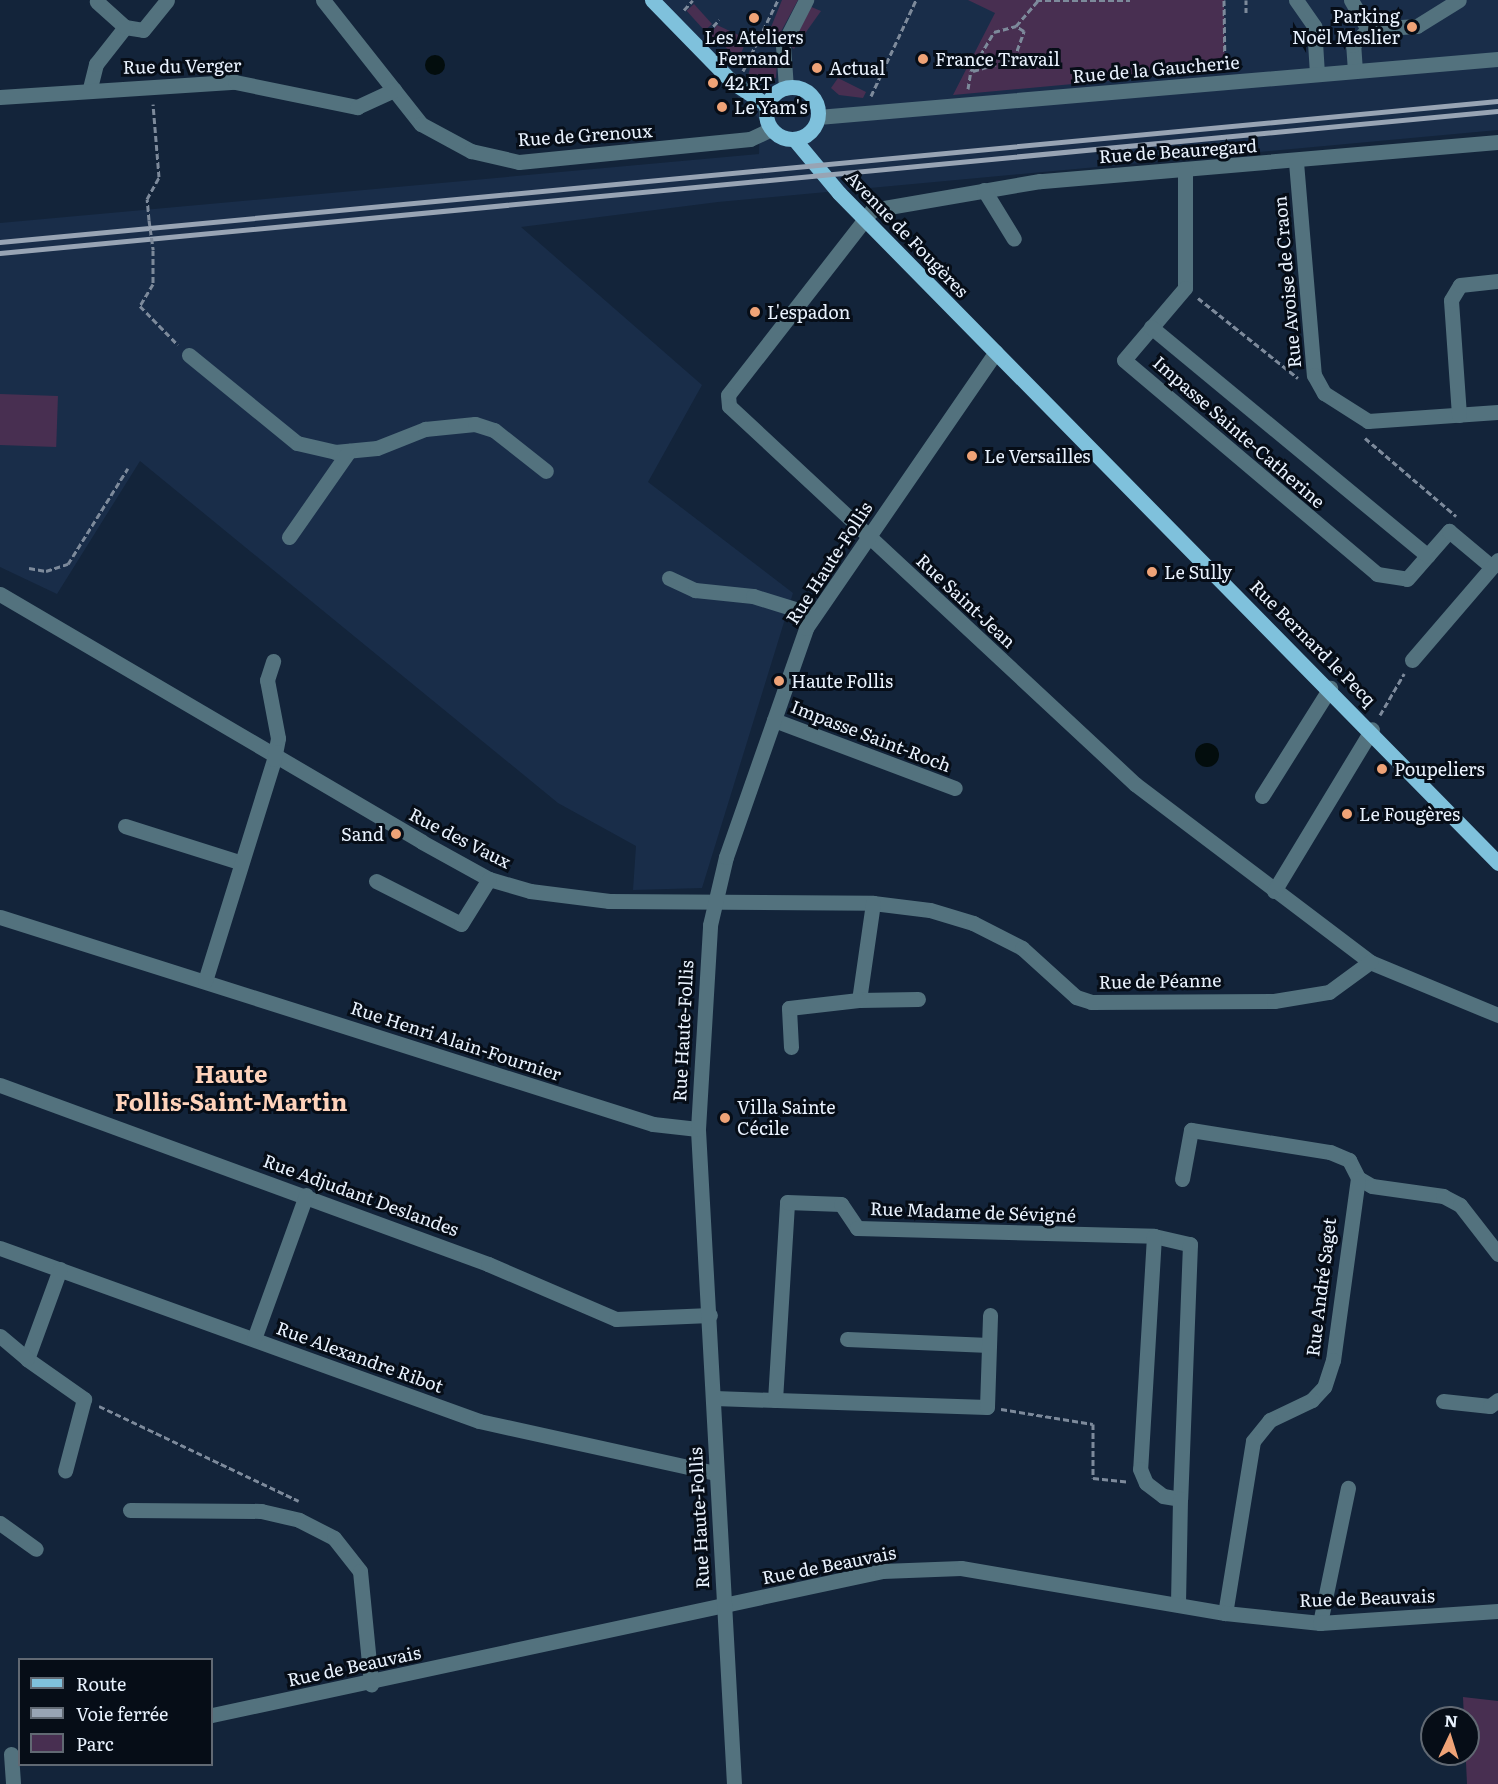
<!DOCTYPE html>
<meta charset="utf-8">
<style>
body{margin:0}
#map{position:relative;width:1498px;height:1784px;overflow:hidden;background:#13243a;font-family:Literata,serif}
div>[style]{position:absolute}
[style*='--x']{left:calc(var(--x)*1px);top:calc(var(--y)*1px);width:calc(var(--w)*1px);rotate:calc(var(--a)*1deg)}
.built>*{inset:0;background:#192d49}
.green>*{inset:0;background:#482f51;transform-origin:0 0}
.water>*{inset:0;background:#030d0d}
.round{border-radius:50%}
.path>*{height:3px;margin-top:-1.5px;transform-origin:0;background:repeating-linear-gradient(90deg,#7d8a9b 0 6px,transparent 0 9px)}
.minor>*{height:15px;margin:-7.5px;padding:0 7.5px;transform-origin:7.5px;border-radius:7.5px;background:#53727e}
.major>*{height:15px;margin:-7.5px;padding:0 7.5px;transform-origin:7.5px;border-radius:7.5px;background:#7fc1dc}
.major>.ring{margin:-7.5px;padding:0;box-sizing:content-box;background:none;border:15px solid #7fc1dc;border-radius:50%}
.rail>*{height:4.5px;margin:-2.25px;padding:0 2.25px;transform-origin:2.25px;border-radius:2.25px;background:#98a4b4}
.path-bridge>*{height:3px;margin-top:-1.5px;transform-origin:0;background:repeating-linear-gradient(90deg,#7d8a9b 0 6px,transparent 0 9px)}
.dots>*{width:16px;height:16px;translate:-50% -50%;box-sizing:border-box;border:3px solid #060d17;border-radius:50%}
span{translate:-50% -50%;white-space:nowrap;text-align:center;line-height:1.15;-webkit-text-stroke:6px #060d17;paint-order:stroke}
.poi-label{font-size:18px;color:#e9f2fe}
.right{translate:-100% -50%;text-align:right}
.left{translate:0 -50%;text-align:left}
.street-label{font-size:18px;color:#e9f2fe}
.district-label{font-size:24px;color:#fed2ba;font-weight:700}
.legend{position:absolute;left:18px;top:1658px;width:195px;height:108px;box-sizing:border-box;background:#060d17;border:2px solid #616973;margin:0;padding:8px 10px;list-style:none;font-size:18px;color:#e9f2fe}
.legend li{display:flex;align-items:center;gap:12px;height:30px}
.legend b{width:30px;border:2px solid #616973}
.north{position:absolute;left:1420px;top:1706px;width:60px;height:60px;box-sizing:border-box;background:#060d17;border:2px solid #616973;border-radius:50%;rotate:4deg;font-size:16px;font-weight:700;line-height:24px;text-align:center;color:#e9f2fe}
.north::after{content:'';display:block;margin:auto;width:21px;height:27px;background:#efa377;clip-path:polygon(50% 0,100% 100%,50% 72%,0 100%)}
</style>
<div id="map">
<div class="built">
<div style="clip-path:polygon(644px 0,1498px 0,1498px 130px,718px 202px,521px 227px,702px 385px,648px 482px,793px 593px,702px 888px,633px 890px,636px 846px,558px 803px,140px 461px,57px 594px,0 567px,0 223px,759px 154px,760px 120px)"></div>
</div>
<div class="green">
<div style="clip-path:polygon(782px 0,798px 0,776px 41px,767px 37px)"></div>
<div style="clip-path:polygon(968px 0,1224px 0,1225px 70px,953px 95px,995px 13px)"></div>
<div style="left:694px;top:4px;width:27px;height:10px;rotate:48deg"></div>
<div style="clip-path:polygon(809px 6px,821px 11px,794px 49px,787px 44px)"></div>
<div style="clip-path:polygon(717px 25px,747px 39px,739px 58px,710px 35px)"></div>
<div style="clip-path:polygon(762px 62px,777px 62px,776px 78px,747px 80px,750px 68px)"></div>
<div style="clip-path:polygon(838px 78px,866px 92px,863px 98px,839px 95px,831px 88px)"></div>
<div style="left:0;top:394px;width:58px;height:51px;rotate:2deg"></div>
<div style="clip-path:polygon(1463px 1697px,1498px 1701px,1498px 1784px,1467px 1784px)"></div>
</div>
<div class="water">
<div class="round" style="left:425px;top:55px;width:20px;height:20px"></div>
<div class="round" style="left:1195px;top:743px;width:24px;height:24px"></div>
</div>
<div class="path">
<div style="--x:1036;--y:0;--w:94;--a:0"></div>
<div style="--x:1224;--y:0;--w:68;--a:89.2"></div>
<div style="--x:684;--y:10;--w:13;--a:-48"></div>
<div style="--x:1246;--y:13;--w:13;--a:-90"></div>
<div style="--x:707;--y:33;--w:18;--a:-47"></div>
<div style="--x:743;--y:71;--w:79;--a:-63.8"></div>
<div style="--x:973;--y:71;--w:43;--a:-16.3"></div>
<div style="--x:1014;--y:59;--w:30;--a:-70"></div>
<div style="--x:1024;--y:31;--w:9;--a:-148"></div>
<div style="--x:968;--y:89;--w:18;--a:-81"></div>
<div style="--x:971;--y:71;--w:45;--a:-59.5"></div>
<div style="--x:994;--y:32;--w:23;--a:-15"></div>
<div style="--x:1016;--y:26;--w:33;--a:-49"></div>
<div style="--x:871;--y:96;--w:106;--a:-64.9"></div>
<div style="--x:149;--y:220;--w:21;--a:-95"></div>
<div style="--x:147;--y:199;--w:25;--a:-61"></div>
<div style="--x:159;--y:177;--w:73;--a:-94.7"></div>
<div style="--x:153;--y:250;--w:34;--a:90"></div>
<div style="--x:153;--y:284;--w:26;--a:121"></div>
<div style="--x:140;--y:306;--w:54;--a:45.7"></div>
<div style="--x:1198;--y:298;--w:128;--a:38.7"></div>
<div style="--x:1365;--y:438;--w:120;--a:40.6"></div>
<div style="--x:29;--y:568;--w:17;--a:10"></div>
<div style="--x:46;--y:571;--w:23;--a:-18"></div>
<div style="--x:68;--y:564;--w:113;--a:-58"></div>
<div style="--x:1380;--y:715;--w:48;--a:-59.7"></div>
<div style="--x:99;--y:1406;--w:221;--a:25.4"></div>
<div style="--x:1001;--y:1409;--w:93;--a:9.3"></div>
<div style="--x:1093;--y:1424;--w:54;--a:90"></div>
<div style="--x:1093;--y:1478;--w:36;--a:6"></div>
</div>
<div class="minor">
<div style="--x:323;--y:0;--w:158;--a:51.7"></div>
<div style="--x:421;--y:124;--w:57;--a:28.4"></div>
<div style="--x:471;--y:151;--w:49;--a:12.9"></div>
<div style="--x:519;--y:162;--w:232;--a:-5.7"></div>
<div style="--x:750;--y:139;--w:23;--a:-25"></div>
<div style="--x:1296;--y:0;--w:32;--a:55"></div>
<div style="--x:1314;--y:26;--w:48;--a:86.4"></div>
<div style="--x:1351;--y:0;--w:34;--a:60"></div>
<div style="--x:125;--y:27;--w:18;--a:9"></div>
<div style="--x:143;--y:30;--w:38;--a:-51"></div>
<div style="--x:1355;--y:71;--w:26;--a:-94"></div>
<div style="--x:1353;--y:45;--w:22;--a:-47"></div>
<div style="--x:1368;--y:29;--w:49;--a:-3.5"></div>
<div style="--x:1417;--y:26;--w:49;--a:-31.8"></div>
<div style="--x:90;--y:88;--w:25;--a:-76"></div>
<div style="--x:96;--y:64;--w:47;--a:-51.9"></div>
<div style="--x:125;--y:27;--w:38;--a:-138"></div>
<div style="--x:786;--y:88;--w:43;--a:-94"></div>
<div style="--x:783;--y:45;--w:51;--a:-62.9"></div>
<div style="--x:0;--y:97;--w:235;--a:-3.7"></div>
<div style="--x:235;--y:82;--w:125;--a:11.6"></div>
<div style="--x:357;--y:107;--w:41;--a:-24.7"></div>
<div style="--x:818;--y:117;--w:682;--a:-4.88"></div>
<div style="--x:1498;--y:142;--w:460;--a:175.1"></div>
<div style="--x:1040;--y:181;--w:170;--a:170.2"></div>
<div style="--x:872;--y:210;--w:234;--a:127.9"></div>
<div style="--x:728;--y:395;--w:11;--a:85"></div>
<div style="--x:729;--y:406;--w:555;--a:42.95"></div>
<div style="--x:1135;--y:784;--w:295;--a:37.1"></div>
<div style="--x:1370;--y:962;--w:139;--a:22.5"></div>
<div style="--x:1296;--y:162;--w:214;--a:85.2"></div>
<div style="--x:1314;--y:375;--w:21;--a:61"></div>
<div style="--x:1324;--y:393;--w:52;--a:32.5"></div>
<div style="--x:1368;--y:421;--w:130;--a:-4"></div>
<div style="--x:1185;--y:169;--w:119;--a:90"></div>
<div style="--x:1185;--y:288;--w:94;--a:130.3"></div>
<div style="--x:1124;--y:360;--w:331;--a:40.2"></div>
<div style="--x:1377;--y:574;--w:30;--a:9"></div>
<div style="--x:1407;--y:579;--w:64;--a:-48.8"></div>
<div style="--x:1449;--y:531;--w:56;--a:39.9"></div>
<div style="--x:984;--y:190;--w:57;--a:58.5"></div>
<div style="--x:1151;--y:327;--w:359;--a:39.6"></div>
<div style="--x:189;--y:355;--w:139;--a:39.2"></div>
<div style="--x:297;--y:443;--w:39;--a:13"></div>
<div style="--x:335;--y:452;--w:42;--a:-5.4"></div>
<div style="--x:377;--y:448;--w:52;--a:-21.6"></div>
<div style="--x:425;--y:429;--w:50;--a:-5.7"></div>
<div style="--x:475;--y:424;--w:20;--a:18"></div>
<div style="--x:494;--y:430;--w:66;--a:38.3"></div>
<div style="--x:1459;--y:415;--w:115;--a:-94"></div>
<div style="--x:1451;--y:300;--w:17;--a:-59"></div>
<div style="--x:1460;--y:285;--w:38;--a:-6"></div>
<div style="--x:289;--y:537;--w:105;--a:-55.1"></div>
<div style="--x:669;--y:578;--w:29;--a:25"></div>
<div style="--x:695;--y:590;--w:58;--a:5.9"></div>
<div style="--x:753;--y:596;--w:64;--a:17.3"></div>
<div style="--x:0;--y:594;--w:489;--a:30.4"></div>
<div style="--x:422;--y:842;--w:77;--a:28.9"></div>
<div style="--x:489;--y:879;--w:43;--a:16.3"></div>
<div style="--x:530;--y:891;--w:80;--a:7.2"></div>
<div style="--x:609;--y:901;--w:264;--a:0.4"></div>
<div style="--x:873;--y:903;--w:57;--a:7"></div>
<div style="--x:930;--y:910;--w:45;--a:16.8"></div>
<div style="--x:973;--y:923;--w:55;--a:27"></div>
<div style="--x:1022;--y:948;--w:73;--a:42.2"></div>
<div style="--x:1076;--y:997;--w:16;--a:18"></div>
<div style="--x:1091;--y:1002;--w:183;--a:-0.3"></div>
<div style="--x:1274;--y:1001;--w:56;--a:-9.3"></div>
<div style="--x:1329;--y:992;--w:51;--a:-36.2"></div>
<div style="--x:1412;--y:660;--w:132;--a:-49.3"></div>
<div style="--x:774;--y:720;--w:193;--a:20.6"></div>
<div style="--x:1262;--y:796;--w:128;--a:-57.8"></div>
<div style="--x:125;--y:826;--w:120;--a:17.5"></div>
<div style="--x:376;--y:881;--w:95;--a:26.8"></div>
<div style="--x:461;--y:924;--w:53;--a:-58.1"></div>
<div style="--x:1274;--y:891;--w:189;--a:-58.8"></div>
<div style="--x:873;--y:903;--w:98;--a:98.2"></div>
<div style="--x:859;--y:1000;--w:59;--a:-1"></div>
<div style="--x:0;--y:917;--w:685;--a:17.59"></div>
<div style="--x:653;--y:1124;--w:45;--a:6.3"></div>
<div style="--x:205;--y:981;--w:232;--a:-72.7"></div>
<div style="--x:274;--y:759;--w:21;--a:-79"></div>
<div style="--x:278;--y:738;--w:59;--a:-100.7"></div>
<div style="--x:267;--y:680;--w:20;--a:-72"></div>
<div style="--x:791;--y:1047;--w:39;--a:-93"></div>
<div style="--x:789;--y:1008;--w:70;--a:-6.5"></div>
<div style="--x:0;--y:1085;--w:520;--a:20.14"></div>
<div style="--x:488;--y:1264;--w:139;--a:23.3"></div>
<div style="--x:616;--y:1319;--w:94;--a:-2.4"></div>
<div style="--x:1358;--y:1178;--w:16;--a:30"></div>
<div style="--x:1372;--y:1186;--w:72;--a:8"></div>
<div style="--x:1443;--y:1196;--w:19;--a:28"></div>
<div style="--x:1460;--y:1205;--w:62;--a:52.2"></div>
<div style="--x:1182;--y:1179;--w:50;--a:-79.6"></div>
<div style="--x:1191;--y:1130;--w:141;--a:9"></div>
<div style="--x:1330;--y:1152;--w:21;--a:23"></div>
<div style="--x:1349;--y:1160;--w:20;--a:63"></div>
<div style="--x:1358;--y:1178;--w:184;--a:97.8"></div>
<div style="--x:1333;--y:1360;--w:28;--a:108"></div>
<div style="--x:1324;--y:1387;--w:18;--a:133"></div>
<div style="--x:1312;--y:1400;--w:47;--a:154.5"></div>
<div style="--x:1270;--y:1420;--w:27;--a:129"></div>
<div style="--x:1253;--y:1441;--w:174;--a:99.2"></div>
<div style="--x:1154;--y:1236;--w:37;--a:13"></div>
<div style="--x:1190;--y:1244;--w:255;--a:92.2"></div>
<div style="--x:0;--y:1248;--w:509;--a:19.86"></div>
<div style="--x:479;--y:1421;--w:242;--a:12.4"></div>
<div style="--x:60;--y:1269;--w:96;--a:110.1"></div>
<div style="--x:27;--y:1359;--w:70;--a:35.1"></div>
<div style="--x:84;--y:1399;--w:74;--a:104.8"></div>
<div style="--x:0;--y:1336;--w:35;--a:40"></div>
<div style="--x:254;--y:1339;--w:153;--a:-70.1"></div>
<div style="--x:847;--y:1339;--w:142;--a:2.4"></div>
<div style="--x:714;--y:1398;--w:273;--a:1.9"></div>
<div style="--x:987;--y:1407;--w:92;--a:-88.1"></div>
<div style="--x:775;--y:1400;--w:198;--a:-86.5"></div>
<div style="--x:787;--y:1202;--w:54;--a:2.1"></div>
<div style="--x:841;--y:1204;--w:29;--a:56"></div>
<div style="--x:857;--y:1228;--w:297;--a:1.5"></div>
<div style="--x:1154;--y:1236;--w:233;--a:93.4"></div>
<div style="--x:1140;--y:1469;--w:15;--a:67"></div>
<div style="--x:1146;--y:1483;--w:21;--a:37"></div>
<div style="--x:1163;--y:1496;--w:17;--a:10"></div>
<div style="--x:1180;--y:1499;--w:105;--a:91.1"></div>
<div style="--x:1443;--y:1401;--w:47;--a:6.1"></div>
<div style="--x:1490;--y:1406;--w:10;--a:-37"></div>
<div style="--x:130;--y:1510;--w:131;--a:0.4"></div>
<div style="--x:261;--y:1511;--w:39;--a:13"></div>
<div style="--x:299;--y:1520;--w:39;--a:27"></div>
<div style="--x:334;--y:1538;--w:42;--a:51.8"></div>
<div style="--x:360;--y:1571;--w:114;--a:84.4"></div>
<div style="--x:0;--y:1523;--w:44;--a:35.8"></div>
<div style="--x:1320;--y:1623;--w:138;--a:-78.3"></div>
<div style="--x:212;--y:1715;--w:685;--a:-12.13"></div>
<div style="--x:882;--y:1571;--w:79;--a:-2.2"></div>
<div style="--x:961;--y:1568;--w:268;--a:9.7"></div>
<div style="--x:1225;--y:1613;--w:96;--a:6"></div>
<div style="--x:1320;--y:1623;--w:178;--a:-3.9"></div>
<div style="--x:11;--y:1754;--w:30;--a:86"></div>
<div style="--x:734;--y:1784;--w:656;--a:-93.15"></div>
<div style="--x:698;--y:1129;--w:204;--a:-86.6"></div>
<div style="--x:710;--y:925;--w:70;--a:-76.8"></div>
<div style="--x:726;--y:857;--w:243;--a:-70.7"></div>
<div style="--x:806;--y:628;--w:335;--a:-55.5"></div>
</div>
<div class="major">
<div style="--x:652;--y:0;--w:115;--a:45.7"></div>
<div style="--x:732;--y:82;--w:42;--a:33.3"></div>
<div class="ring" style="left:766px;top:87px;width:37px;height:37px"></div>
<div style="--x:794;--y:139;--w:70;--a:50.2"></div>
<div style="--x:839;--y:193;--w:940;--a:45.47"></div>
</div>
<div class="rail">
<div style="--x:0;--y:242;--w:1505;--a:-5.38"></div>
<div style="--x:0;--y:253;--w:1505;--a:-5.42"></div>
</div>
<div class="path-bridge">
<div style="--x:149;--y:220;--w:30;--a:82"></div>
</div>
<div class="dots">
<div style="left:754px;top:18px;background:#efa377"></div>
<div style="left:1412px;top:27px;background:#efa377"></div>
<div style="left:923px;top:59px;background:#efa377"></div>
<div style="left:817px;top:68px;background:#efa377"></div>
<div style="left:713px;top:83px;background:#efa377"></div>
<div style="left:722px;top:107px;background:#efa377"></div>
<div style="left:755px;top:312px;background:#efa377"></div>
<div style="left:972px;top:456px;background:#efa377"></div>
<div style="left:1152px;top:572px;background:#efa377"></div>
<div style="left:779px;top:681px;background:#efa377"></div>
<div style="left:1382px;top:769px;background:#efa377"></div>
<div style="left:1347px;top:814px;background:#efa377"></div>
<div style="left:396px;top:834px;background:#efa377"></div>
<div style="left:725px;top:1118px;background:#efa377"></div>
</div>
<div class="poi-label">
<span class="right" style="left:1400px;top:27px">Parking<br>Noël Meslier</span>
<span style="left:754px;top:48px">Les Ateliers<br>Fernand</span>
<span class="left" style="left:935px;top:59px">France Travail</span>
<span class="left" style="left:829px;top:68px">Actual</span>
<span class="left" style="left:725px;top:83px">42 RT</span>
<span class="left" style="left:734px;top:107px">Le Yam's</span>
<span class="left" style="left:767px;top:312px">L'espadon</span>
<span class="left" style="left:984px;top:456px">Le Versailles</span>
<span class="left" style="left:1164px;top:572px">Le Sully</span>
<span class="left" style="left:791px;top:681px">Haute Follis</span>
<span class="left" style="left:1394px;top:769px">Poupeliers</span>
<span class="left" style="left:1359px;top:814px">Le Fougères</span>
<span class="right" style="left:384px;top:834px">Sand</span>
<span class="left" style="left:737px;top:1118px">Villa Sainte<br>Cécile</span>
</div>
<div class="street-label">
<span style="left:182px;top:66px;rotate:-1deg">Rue du Verger</span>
<span style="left:1156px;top:69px;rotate:-5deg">Rue de la Gaucherie</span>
<span style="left:585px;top:135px;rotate:-4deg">Rue de Grenoux</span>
<span style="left:1178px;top:151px;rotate:-4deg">Rue de Beauregard</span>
<span style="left:907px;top:234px;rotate:46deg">Avenue de Fougères</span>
<span style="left:1287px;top:282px;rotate:-95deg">Rue Avoise de Craon</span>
<span style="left:1239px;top:432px;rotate:41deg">Impasse Sainte-Catherine</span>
<span style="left:829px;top:563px;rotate:-57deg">Rue Haute-Follis</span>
<span style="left:966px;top:601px;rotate:43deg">Rue Saint-Jean</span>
<span style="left:1313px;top:643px;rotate:45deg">Rue Bernard le Pecq</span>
<span style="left:871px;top:736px;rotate:21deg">Impasse Saint-Roch</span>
<span style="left:460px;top:838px;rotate:27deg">Rue des Vaux</span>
<span style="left:1160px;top:981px;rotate:-1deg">Rue de Péanne</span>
<span style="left:683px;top:1031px;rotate:-87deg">Rue Haute-Follis</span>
<span style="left:456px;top:1041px;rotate:18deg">Rue Henri Alain-Fournier</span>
<span style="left:361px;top:1195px;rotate:20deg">Rue Adjudant Deslandes</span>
<span style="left:973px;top:1212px;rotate:2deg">Rue Madame de Sévigné</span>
<span style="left:1321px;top:1287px;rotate:-83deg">Rue André Saget</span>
<span style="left:360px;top:1357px;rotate:20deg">Rue Alexandre Ribot</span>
<span style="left:699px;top:1518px;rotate:-93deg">Rue Haute-Follis</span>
<span style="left:829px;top:1565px;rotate:-11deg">Rue de Beauvais</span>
<span style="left:1367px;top:1598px;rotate:-2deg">Rue de Beauvais</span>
<span style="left:354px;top:1666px;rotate:-12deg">Rue de Beauvais</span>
</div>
<div class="district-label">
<span style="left:231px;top:1087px">Haute<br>Follis-Saint-Martin</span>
</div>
<ul class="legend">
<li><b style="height:8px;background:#7fc1dc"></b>Route</li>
<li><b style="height:8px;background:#98a4b4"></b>Voie ferrée</li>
<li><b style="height:16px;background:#482f51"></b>Parc</li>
</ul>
<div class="north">N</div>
</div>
